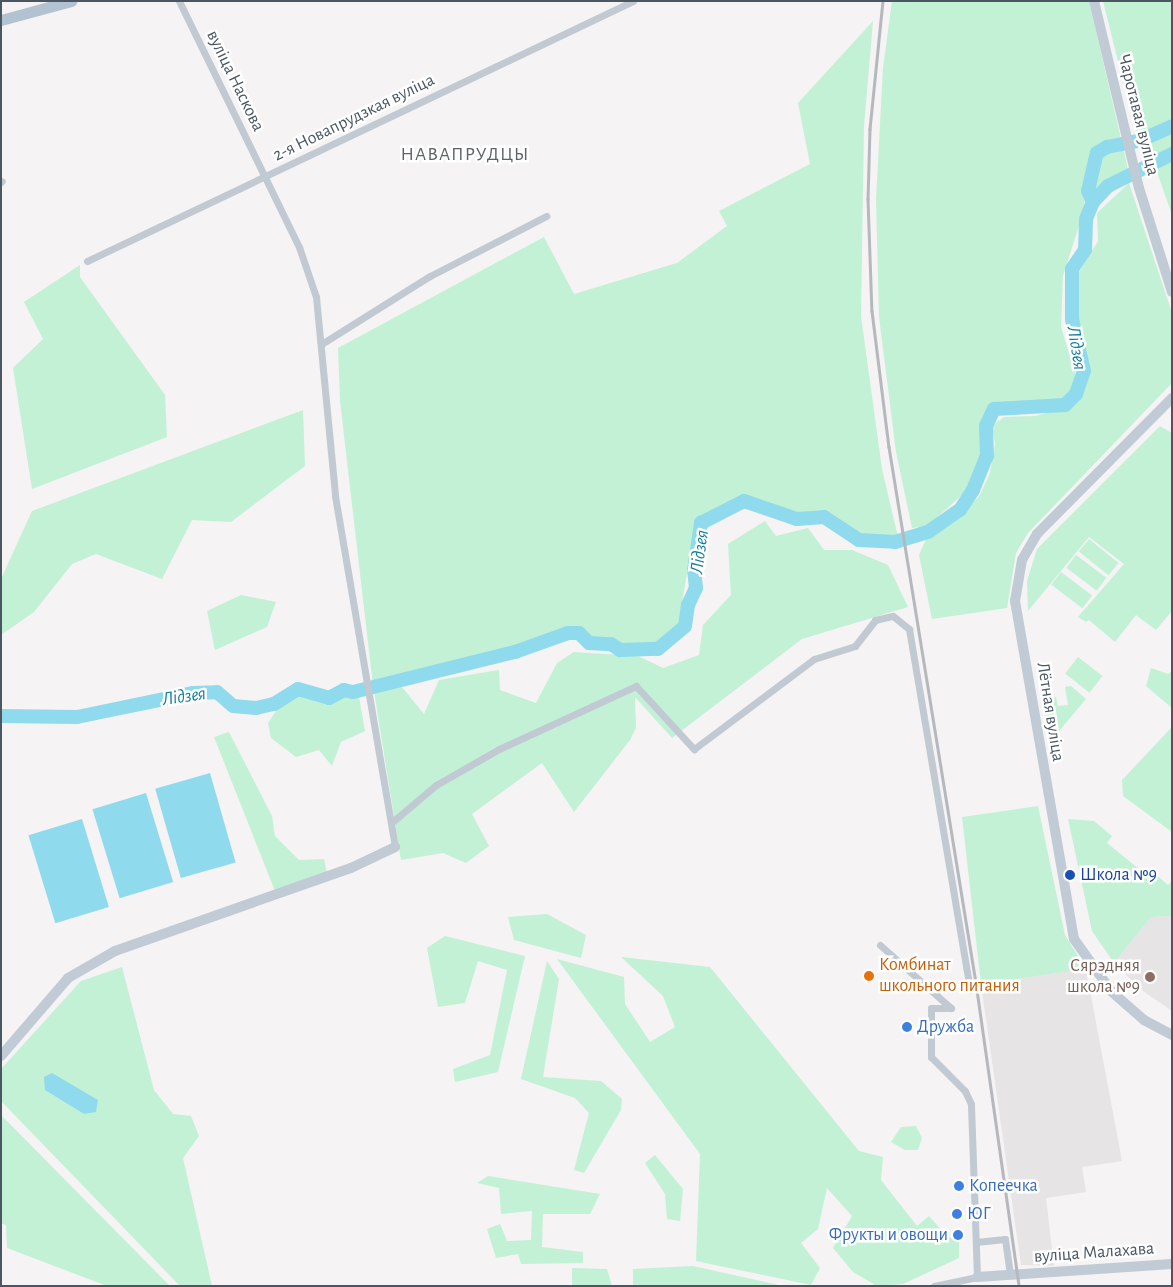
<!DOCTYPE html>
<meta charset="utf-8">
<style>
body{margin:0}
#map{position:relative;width:1173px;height:1287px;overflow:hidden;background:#f5f3f3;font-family:"Alegreya Sans",sans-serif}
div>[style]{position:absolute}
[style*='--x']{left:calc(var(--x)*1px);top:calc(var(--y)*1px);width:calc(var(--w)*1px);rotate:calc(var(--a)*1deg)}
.education>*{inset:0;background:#e6e4e5}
.green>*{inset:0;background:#c3f1d5;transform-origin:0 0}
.water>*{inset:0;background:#90daee;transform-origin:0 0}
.river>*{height:14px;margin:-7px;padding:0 7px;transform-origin:7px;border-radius:7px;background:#90daee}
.street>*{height:7px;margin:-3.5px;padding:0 3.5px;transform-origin:3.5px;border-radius:3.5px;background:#c1cad2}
.secondary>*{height:10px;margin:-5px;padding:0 5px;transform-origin:5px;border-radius:5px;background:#c1cbd6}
.primary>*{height:11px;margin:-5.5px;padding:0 5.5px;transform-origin:5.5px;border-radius:5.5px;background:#b3c2d1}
.rail>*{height:2.5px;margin:-1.25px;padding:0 1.25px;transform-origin:1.25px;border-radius:1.25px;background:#b5b8bd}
.dots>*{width:14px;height:14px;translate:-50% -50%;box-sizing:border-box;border:2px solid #fff;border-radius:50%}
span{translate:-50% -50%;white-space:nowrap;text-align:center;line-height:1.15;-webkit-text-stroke:5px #fff;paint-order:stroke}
.street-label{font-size:18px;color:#4a5661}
.transit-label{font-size:18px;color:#164399}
.left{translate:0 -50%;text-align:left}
.food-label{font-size:18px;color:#c56008}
.education-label{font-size:18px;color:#785e54}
.right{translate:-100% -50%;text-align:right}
.shop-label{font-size:18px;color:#366cbe}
.neighbourhood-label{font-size:19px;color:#5f6368;letter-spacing:1px}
.water-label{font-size:19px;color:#0c7c9b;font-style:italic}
.frame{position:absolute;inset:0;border:2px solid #4a5661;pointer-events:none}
</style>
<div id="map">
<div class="education">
<div style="clip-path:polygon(1172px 916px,1172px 1011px,1143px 991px,1114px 963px,1151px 917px)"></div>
<div style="clip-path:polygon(1086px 969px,1122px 1161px,1082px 1167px,1086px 1192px,1046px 1198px,1054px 1266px,1021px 1265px,981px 984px)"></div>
</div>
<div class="green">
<div style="clip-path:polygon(892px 1px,1089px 1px,1121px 139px,1110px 140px,1091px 153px,1083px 213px,1063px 276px,1061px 327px,1078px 382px,1070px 395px,1047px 404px,995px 406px,982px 424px,979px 470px,970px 488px,927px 526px,912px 528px,896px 452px,879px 317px,876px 199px,883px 68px)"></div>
<div style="clip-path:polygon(1103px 1px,1172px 1px,1172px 121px,1137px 138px)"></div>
<div style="clip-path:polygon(873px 21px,864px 126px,861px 316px,882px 469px,898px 537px,859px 538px,822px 517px,799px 518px,779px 514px,745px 499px,696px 521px,678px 626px,650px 649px,625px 649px,607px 641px,592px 643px,580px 632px,569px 630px,536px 643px,467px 658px,397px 681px,424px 714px,439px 680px,499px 670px,500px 690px,536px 703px,557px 663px,574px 652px,638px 656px,663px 668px,699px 655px,703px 625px,731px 595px,728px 544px,765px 521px,776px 536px,808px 528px,824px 550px,852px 550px,888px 565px,908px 607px,802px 639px,672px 738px,635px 697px,636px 728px,630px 740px,574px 812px,542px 763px,472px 814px,489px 846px,466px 863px,443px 853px,401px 860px,373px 685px,340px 401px,338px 348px,544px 237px,574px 294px,677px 263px,727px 226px,719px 211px,810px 164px,798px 103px)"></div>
<div style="clip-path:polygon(1172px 132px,1172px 151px,1150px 164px,1145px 143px)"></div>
<div style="clip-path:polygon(1123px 147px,1129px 174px,1107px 185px,1093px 198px,1091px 190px,1099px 154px)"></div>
<div style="clip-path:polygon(1172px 160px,1172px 215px,1156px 169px)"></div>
<div style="clip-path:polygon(1129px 183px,1172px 313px,1172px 383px,1028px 533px,1016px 553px,1007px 608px,932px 619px,919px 555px,926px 539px,960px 516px,980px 495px,990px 473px,995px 444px,992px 426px,1004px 417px,1035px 416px,1066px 408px,1077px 401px,1087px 384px,1088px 368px,1078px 325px,1078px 274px,1098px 241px,1097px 213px)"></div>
<div style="clip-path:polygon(80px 265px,80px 277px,165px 395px,167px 437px,32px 489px,13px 368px,43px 339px,24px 302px)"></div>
<div style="clip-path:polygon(303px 410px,305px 466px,231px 522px,192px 520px,162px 579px,96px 554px,72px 564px,34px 612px,1px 635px,1px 579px,32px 511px)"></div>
<div style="clip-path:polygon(1160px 426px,1172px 433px,1172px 611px,1156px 630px,1136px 615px,1115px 642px,1089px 620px,1086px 622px,1078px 617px,1124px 564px,1089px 537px,1028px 611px,1027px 581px,1037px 549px)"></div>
<div style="left:1089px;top:539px;width:38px;height:16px;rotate:39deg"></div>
<div style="left:1076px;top:555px;width:38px;height:16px;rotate:37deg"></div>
<div style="left:1061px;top:572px;width:39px;height:16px;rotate:37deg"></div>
<div style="clip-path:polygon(241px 595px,276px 602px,267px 627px,215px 650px,207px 611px)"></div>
<div style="left:1078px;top:657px;width:31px;height:21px;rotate:38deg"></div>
<div style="clip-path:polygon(1151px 668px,1168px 674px,1172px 671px,1172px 708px,1146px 686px)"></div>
<div style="clip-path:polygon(1071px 686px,1086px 699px,1049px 743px,1041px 699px,1056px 697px,1058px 706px,1068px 705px,1065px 687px)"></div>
<div style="clip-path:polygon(298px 689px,329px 698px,344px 690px,358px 691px,365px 731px,341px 742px,332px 766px,319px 750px,296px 757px,271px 738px,268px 723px,289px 691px)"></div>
<div style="clip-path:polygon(1172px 727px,1172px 832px,1123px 796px,1122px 780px)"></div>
<div style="clip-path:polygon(229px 732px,272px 816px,275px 836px,299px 860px,324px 859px,327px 873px,275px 891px,214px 737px)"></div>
<div style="clip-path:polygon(1038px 806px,1065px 935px,1086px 969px,981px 984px,962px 817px)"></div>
<div style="clip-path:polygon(1068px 819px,1094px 821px,1112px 836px,1107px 843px,1144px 873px,1148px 868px,1168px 885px,1172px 881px,1172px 916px,1151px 917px,1114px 963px,1092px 931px)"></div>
<div style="clip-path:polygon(547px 914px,586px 935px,581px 958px,514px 940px,508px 917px)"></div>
<div style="clip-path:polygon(445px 936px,525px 956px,498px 1072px,455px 1082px,453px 1069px,490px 1055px,507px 970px,478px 961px,465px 1003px,438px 1007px,427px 948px)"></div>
<div style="clip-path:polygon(621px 957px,710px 967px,859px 1151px,883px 1157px,881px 1180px,917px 1226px,929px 1216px,947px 1236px,959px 1242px,959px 1258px,903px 1284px,877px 1286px,853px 1272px,833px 1248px,852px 1216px,827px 1188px,818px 1229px,801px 1243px,820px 1268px,811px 1285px,696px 1261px,700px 1154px,557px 959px,624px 977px,625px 1004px,650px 1042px,675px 1027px,663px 996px)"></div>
<div style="clip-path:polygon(547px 961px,559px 979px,543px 1077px,601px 1081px,622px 1099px,621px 1110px,584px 1173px,574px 1170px,589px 1113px,575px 1098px,521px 1079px)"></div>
<div style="clip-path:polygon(122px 967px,154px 1090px,173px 1114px,191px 1116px,199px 1136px,183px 1158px,212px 1286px,180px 1286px,1px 1101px,1px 1069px,81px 981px)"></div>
<div style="clip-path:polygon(1px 1115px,170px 1286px,107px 1286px,7px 1248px,6px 1225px,1px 1223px)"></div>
<div style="clip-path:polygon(916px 1126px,922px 1138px,918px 1150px,905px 1150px,891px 1142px,901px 1127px)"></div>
<div style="clip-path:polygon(655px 1155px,683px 1189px,680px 1221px,667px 1219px,665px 1194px,645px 1163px)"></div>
<div style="clip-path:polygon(488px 1176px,600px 1194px,590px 1214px,543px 1214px,542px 1247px,583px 1252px,583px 1263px,521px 1264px,518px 1254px,496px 1258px,487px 1229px,500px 1224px,507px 1241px,531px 1240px,532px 1211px,501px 1214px,499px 1188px,477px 1183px)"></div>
<div style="clip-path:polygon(693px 1266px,783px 1286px,633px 1286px,633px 1269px)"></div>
<div style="clip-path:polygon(572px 1268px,607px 1269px,612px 1286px,572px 1286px)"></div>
</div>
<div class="water">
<div style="left:210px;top:773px;width:93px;height:57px;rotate:74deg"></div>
<div style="left:146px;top:793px;width:93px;height:56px;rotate:73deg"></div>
<div style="left:82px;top:819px;width:92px;height:56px;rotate:73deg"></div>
<div style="clip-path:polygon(52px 1073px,98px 1100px,96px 1112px,84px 1114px,45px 1090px,44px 1077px)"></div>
</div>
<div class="river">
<div style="--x:1093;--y:202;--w:12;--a:-114"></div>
<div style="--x:1088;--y:191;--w:39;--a:-77"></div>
<div style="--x:1097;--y:153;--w:12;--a:-31"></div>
<div style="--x:1107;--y:147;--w:33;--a:-11"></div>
<div style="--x:1139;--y:141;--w:36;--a:-24"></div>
<div style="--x:1;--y:716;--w:76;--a:0.8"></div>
<div style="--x:77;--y:717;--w:118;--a:-11.7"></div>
<div style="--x:193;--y:693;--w:24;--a:-2"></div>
<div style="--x:217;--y:692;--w:21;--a:41"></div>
<div style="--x:233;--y:706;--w:23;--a:5"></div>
<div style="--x:256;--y:708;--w:18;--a:-13"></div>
<div style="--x:274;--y:704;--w:28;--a:-32"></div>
<div style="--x:298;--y:689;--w:32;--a:16"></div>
<div style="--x:329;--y:698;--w:17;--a:-28"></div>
<div style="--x:344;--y:690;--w:9;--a:13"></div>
<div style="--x:353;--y:692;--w:167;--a:-13.9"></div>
<div style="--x:515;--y:652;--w:56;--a:-19.7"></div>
<div style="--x:568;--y:633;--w:11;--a:0"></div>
<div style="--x:579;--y:633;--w:14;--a:45"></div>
<div style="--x:589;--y:643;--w:22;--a:3"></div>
<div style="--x:611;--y:644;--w:11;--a:34"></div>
<div style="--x:620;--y:650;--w:38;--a:-2"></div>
<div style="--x:658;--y:649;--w:35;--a:-40"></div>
<div style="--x:685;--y:626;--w:21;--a:-82"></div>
<div style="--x:688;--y:605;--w:19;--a:-65"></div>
<div style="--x:696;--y:588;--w:18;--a:-96"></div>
<div style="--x:694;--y:570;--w:48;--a:-81.5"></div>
<div style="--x:701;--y:523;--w:48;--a:-27.1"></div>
<div style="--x:744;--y:501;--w:56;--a:18.8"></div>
<div style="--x:797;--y:519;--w:27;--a:-4"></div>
<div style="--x:824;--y:517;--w:42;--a:33.3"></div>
<div style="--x:859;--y:540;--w:36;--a:3"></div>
<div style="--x:895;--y:542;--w:34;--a:-17"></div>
<div style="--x:928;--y:532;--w:39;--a:-35"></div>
<div style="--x:960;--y:510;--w:24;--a:-57"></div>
<div style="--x:973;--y:490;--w:37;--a:-68"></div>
<div style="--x:987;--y:456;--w:30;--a:-92"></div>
<div style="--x:986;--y:426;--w:19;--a:-65"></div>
<div style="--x:994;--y:409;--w:71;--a:-3.2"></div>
<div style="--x:1065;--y:405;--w:16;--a:-45"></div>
<div style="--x:1076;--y:394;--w:24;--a:-71"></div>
<div style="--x:1084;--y:371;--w:53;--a:-103"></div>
<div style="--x:1072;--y:319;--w:50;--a:-90"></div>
<div style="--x:1072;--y:269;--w:23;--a:-56"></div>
<div style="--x:1085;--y:250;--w:31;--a:-88"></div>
<div style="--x:1086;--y:219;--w:18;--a:-68"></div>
<div style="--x:1093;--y:202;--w:22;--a:-47"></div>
<div style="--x:1108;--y:186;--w:72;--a:-26.6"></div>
</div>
<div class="street">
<div style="--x:179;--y:1;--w:274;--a:64"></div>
<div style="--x:299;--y:247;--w:53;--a:71.2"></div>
<div style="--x:316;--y:297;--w:200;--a:84.5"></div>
<div style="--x:335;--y:496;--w:356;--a:80.3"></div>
<div style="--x:1;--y:182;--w:1;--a:-45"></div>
<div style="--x:87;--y:261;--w:605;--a:-25.46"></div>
<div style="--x:323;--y:343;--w:126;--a:-32.1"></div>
<div style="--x:430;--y:276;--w:131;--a:-27.3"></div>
<div style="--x:391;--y:823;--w:59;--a:-40.2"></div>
<div style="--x:436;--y:785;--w:73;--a:-29.7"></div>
<div style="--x:499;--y:749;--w:151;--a:-24.7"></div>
<div style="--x:636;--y:686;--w:86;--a:47.4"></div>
<div style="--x:694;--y:749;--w:150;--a:-36.9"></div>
<div style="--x:814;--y:659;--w:43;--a:-17.6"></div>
<div style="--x:855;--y:646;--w:33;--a:-52"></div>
<div style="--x:875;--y:620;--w:18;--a:-13"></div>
<div style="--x:893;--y:616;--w:21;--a:39"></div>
<div style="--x:909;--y:629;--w:366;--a:80.4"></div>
<div style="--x:880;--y:945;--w:95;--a:41.6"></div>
<div style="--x:976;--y:1242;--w:29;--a:-6"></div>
<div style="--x:1005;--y:1239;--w:36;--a:82"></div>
<div style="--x:934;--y:1286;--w:44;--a:-11.8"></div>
<div style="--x:977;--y:1277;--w:173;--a:-92"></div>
<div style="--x:971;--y:1104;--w:14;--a:-115"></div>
<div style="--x:965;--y:1091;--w:48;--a:-135"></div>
<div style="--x:931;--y:1057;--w:49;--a:-90"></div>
<div style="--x:931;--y:1008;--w:20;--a:0"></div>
</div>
<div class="secondary">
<div style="--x:1094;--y:1;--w:192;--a:76.5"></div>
<div style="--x:1139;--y:188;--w:109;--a:72.4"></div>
<div style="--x:1172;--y:398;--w:192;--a:134.8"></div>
<div style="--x:1037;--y:534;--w:30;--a:120"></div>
<div style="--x:1022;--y:560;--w:42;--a:99.7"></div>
<div style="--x:1015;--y:601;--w:343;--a:80.1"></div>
<div style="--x:1074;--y:939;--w:65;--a:54.4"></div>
<div style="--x:1112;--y:992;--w:43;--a:41.2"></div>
<div style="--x:1144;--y:1020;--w:32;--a:28"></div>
<div style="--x:1;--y:1056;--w:103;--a:-49.3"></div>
<div style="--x:68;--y:978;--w:54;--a:-29.9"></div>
<div style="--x:115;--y:951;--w:250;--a:-19.4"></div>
<div style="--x:351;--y:868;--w:49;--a:-25.5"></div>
<div style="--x:977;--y:1277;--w:195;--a:-3.8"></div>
</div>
<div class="primary">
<div style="--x:1;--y:20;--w:73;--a:-15.2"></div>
</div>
<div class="rail">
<div style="--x:883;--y:1;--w:129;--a:95.8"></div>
<div style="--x:870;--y:129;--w:70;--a:91.6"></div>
<div style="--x:868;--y:199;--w:112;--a:88"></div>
<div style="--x:872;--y:311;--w:137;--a:82.9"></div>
<div style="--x:889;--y:447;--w:543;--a:80.78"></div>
<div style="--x:976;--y:983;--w:306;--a:81.9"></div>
</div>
<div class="dots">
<div style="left:1070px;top:875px;background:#1a4fb4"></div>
<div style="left:869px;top:976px;background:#e8710a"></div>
<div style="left:1150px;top:977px;background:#8d6e63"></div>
<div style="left:907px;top:1027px;background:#3f7fe0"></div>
<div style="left:959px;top:1186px;background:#3f7fe0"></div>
<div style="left:957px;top:1214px;background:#3f7fe0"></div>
<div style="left:958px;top:1235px;background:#3f7fe0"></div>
</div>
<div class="street-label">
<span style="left:235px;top:81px;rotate:64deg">вуліца Наскова</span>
<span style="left:1138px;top:115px;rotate:76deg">Чаротавая вуліца</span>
<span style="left:354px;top:118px;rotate:-26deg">2-я Новапрудзкая вуліца</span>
<span style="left:1050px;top:712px;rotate:81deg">Лётная вуліца</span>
<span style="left:1094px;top:1253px;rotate:-4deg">вуліца Малахава</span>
</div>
<div class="transit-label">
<span class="left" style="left:1080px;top:875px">Школа №9</span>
</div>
<div class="food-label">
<span class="left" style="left:879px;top:976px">Комбинат<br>школьного питания</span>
</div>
<div class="education-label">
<span class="right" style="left:1140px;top:977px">Сярэдняя<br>школа №9</span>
</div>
<div class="shop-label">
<span class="left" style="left:917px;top:1027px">Дружба</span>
<span class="left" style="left:969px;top:1186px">Копеечка</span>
<span class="left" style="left:967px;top:1214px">ЮГ</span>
<span class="right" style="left:948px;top:1235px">Фрукты и овощи</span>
</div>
<div class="neighbourhood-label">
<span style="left:465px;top:155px">НАВАПРУДЦЫ</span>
</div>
<div class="water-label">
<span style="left:1076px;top:348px;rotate:81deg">Лідзея</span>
<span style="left:700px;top:552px;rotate:-82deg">Лідзея</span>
<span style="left:184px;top:697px;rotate:-8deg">Лідзея</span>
</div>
<div class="frame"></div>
</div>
